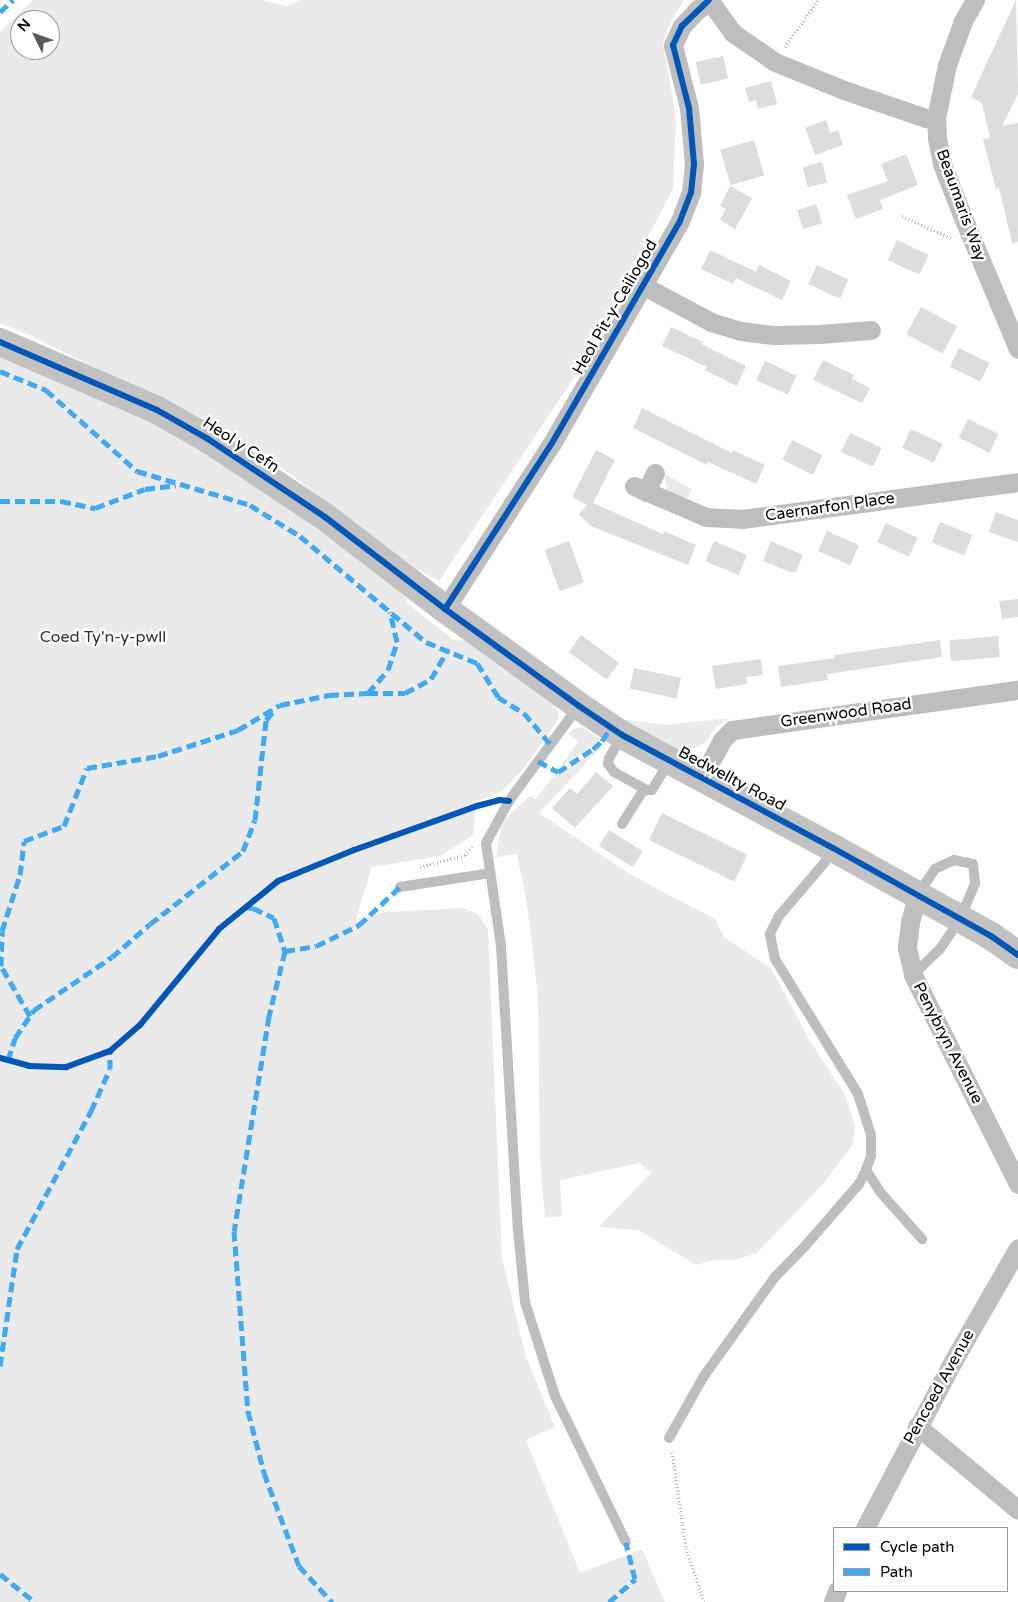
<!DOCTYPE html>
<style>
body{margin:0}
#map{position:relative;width:1018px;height:1602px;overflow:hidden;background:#fff;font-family:"Varela Round",sans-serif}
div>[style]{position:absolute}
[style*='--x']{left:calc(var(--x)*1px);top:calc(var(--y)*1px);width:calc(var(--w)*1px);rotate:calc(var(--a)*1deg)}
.green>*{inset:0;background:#eaeaea}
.building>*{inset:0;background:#ddd;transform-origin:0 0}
.path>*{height:3px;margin-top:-1.5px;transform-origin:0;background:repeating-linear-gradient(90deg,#b8b8b8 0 1px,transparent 0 3.5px)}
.lane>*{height:10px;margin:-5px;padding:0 5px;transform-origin:5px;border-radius:5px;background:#bebebe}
.street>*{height:19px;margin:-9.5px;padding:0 9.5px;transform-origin:9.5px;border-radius:9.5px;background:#bebebe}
.secondary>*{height:28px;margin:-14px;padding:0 14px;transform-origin:14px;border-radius:14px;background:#c2c2c2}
.quiet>*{height:5px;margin-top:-2.5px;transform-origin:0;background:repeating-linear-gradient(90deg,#3fa9f5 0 10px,transparent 0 15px)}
.cycleway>*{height:6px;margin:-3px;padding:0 3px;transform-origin:3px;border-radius:3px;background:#0057b8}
span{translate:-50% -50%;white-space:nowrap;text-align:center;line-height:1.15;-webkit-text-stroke:5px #fff;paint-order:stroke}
.street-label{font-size:16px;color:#000}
.park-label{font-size:16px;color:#303030}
.legend{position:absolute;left:833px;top:1527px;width:175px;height:65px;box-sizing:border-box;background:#fff;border:1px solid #999;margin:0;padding:6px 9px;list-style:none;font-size:15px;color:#000}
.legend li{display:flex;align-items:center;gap:10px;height:25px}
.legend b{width:25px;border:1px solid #999}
.north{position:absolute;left:10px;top:10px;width:50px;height:50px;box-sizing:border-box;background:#fff;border:1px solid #999;border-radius:50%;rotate:312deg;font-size:14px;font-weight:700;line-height:20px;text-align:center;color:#000}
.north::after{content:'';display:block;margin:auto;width:18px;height:22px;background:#595959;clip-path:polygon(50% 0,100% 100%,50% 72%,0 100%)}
</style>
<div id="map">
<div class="green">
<div style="clip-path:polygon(evenodd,33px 0,261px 0,287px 6px,300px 0,684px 0,670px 23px,663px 42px,676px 118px,673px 189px,573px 379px,439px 581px,413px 567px,259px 451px,32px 336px,0 323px,0 32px,33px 0,20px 20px,50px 20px,50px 50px,20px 50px,20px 20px)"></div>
<div style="clip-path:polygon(0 353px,145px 418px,188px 441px,237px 472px,402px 590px,408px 604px,454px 640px,469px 641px,555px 705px,559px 715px,556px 723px,523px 769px,502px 791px,476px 802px,473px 835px,440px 856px,372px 867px,355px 922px,385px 912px,463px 908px,478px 914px,488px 930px,502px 1259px,526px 1357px,555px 1427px,526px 1440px,580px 1573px,642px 1549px,665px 1602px,0 1602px)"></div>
<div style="clip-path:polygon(664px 474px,692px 489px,685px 502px,668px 493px)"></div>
<div style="clip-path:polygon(731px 718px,717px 726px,704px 744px,695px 748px,681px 750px,672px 748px,619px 719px,666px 725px)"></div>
<div style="clip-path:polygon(583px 727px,600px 739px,587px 750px,559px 768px,578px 742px,568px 734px,574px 729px)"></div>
<div style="clip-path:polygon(602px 746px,539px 813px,633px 876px,715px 919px,724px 937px,771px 968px,810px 1041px,845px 1095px,855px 1125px,853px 1144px,824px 1183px,757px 1253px,735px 1260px,713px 1260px,696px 1265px,638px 1230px,599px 1227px,651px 1173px,640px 1163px,560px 1180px,562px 1216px,545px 1218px,540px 1160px,538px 995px,527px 904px,517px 854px,496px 857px,501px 826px,508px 816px,530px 796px,536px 799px,551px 779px)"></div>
</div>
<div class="building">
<div style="clip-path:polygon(1016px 0,1018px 94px,1002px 126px,1018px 123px,1018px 242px,1012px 243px,999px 188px,996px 189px,983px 139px,990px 138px,982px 103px,971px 97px)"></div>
<div style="left:723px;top:56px;width:23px;height:28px;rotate:77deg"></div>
<div style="clip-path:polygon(771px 81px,777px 104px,758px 109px,756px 100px,749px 102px,745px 88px)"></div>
<div style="clip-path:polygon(826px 120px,830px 133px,838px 130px,843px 145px,815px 155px,805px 128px)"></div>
<div style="left:754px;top:140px;width:37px;height:35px;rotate:74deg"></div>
<div style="clip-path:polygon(906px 154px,918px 185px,880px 200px,883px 209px,856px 219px,847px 195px,888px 181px,881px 164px)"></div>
<div style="left:822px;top:162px;width:21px;height:20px;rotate:76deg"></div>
<div style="clip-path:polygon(730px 186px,752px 198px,735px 229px,720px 220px,726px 209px,720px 206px)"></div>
<div style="left:816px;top:204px;width:20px;height:20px;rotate:72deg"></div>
<div style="left:897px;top:240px;width:35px;height:22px;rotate:25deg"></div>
<div style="clip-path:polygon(710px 250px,756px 272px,759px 265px,791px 281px,782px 300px,736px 278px,733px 284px,701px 269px)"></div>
<div style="left:817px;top:265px;width:35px;height:21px;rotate:25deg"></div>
<div style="left:921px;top:307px;width:41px;height:31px;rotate:28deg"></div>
<div style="clip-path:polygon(671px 327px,703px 342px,701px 344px,746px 366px,737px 386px,705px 370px,707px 367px,662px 346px)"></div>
<div style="left:959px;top:348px;width:34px;height:21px;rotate:26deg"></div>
<div style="clip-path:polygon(823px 360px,854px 375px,852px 379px,870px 388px,862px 403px,813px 380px)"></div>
<div style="left:765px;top:361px;width:35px;height:21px;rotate:25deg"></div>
<div style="clip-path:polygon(642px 408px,732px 453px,733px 450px,765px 465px,756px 484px,708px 462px,707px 465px,633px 428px)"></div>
<div style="left:968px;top:419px;width:34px;height:21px;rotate:26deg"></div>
<div style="left:911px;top:429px;width:35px;height:21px;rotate:25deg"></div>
<div style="left:850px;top:433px;width:35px;height:21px;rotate:25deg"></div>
<div style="left:792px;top:440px;width:34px;height:22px;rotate:26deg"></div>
<div style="clip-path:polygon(596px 450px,615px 460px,593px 503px,663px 534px,664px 531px,696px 545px,688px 565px,591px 526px,579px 514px,587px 505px,572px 497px)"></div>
<div style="clip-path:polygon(996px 512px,1018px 520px,1018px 542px,989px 532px)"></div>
<div style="left:940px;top:522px;width:35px;height:22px;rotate:22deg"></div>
<div style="left:886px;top:523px;width:35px;height:21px;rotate:25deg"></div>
<div style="left:827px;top:531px;width:35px;height:22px;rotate:24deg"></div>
<div style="left:569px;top:541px;width:44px;height:26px;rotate:70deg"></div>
<div style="left:714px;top:541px;width:36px;height:22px;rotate:23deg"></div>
<div style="clip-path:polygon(771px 541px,803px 555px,796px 572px,790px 572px,763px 561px)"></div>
<div style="clip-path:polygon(1018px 599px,1018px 617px,1002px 619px,999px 601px)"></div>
<div style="left:581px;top:635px;width:47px;height:21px;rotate:36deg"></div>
<div style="left:998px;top:636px;width:21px;height:49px;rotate:85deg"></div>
<div style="clip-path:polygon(940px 640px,942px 657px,827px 674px,828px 680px,781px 687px,778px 666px,835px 658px,834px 655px)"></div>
<div style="clip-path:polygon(761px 659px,763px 675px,746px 677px,747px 684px,716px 689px,712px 666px)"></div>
<div style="left:634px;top:668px;width:48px;height:21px;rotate:12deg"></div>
<div style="clip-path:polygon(596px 772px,613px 786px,575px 828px,552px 808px,570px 788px,577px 794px)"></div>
<div style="left:662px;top:813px;width:95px;height:30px;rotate:26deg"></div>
<div style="left:609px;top:830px;width:40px;height:19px;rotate:32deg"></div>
</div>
<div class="path">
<div style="--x:785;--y:47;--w:57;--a:-54.9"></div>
<div style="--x:902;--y:216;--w:56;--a:24.3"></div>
<div style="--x:420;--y:867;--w:47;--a:-14.9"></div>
<div style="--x:465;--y:855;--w:13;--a:-51"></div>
<div style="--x:672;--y:1452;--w:97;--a:81.7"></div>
<div style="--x:686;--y:1548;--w:57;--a:71.6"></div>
</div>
<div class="lane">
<div style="--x:578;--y:707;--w:117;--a:126.3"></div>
<div style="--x:509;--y:801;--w:48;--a:118.7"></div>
<div style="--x:486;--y:843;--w:104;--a:81.7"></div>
<div style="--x:501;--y:946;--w:285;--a:86.6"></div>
<div style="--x:518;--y:1230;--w:72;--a:84.4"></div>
<div style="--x:525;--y:1302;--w:99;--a:72.3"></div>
<div style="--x:555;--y:1396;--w:162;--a:64.1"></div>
<div style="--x:622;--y:735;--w:26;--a:119"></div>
<div style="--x:609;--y:758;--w:6;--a:99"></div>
<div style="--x:608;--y:764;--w:10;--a:53"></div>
<div style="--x:614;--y:772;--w:38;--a:29"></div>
<div style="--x:647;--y:790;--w:5;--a:0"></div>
<div style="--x:652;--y:790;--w:33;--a:-59"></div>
<div style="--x:622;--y:824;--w:41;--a:-57.8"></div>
<div style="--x:833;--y:848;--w:16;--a:120"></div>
<div style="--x:825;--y:862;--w:71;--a:130.4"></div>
<div style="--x:779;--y:916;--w:20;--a:117"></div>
<div style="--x:770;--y:934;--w:25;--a:79"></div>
<div style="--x:775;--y:959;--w:158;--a:58.4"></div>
<div style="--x:858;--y:1094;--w:43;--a:72.4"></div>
<div style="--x:871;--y:1135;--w:21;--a:90"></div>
<div style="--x:871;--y:1156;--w:15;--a:110"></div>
<div style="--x:866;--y:1170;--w:27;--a:57"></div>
<div style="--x:881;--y:1193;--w:62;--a:48.3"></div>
<div style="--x:400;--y:887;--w:91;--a:-8.8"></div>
<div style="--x:913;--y:975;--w:37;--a:-44"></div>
<div style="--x:940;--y:949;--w:36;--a:-56"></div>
<div style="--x:960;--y:919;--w:39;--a:-67"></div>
<div style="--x:975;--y:883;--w:19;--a:-96"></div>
<div style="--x:973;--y:864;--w:19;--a:-168"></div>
<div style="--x:954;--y:860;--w:21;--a:155"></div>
<div style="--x:935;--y:869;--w:30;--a:124"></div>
<div style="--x:669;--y:1438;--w:71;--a:-60.6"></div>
<div style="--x:704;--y:1376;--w:122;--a:-54.4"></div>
<div style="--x:775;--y:1277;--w:45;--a:-45.9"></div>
<div style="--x:806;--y:1245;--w:81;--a:-49"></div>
<div style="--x:859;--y:1184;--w:16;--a:-63"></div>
</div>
<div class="street">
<div style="--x:709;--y:0;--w:41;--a:54"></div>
<div style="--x:733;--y:33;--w:51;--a:34.6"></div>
<div style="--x:775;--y:62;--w:74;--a:22.1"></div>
<div style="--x:844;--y:90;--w:87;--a:18.9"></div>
<div style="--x:926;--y:118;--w:10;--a:0"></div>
<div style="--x:975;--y:0;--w:24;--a:120"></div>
<div style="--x:963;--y:21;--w:47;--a:110"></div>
<div style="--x:947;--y:65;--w:54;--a:101.7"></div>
<div style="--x:936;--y:118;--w:20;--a:87"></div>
<div style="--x:937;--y:138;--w:26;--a:79"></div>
<div style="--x:942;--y:164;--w:55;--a:68.6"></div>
<div style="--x:962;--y:215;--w:145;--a:67.3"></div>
<div style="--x:644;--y:286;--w:76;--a:28.2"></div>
<div style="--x:711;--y:322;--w:30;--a:17"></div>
<div style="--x:740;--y:331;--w:35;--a:7"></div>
<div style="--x:775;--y:335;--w:45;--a:-1.3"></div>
<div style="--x:820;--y:334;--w:51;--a:-4.5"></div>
<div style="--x:634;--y:486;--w:78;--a:23.3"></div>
<div style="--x:706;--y:517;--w:36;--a:3"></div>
<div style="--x:742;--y:519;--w:278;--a:-7.6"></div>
<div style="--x:646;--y:492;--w:21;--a:-65"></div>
<div style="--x:445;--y:609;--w:197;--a:-57.2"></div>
<div style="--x:552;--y:443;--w:256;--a:-60"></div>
<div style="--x:680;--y:221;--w:30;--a:-69"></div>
<div style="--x:691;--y:193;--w:29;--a:-84"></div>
<div style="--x:694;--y:164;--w:56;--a:-95.1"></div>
<div style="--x:689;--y:108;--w:65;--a:-104.3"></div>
<div style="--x:673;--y:45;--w:21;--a:-65"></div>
<div style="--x:682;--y:26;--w:23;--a:-47"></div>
<div style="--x:698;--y:9;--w:14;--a:-30"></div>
<div style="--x:702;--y:778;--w:43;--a:-62.2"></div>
<div style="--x:722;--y:740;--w:14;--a:-45"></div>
<div style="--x:732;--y:730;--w:289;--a:-8"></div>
<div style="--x:917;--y:896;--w:27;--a:105"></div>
<div style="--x:910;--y:922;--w:26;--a:97"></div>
<div style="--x:907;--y:948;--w:28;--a:77"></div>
<div style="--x:913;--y:975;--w:234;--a:63.3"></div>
<div style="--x:917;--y:1426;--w:131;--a:39.7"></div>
<div style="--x:865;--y:1528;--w:189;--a:-62.2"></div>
<div style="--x:953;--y:1361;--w:130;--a:-60.1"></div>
<div style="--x:833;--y:1602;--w:12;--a:-70"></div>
</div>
<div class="secondary">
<div style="--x:0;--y:342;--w:171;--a:23.4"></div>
<div style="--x:157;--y:410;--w:59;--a:29.6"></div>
<div style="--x:208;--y:439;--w:141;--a:33.7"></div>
<div style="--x:325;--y:517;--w:151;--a:37.5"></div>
<div style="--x:445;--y:609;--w:165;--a:35.9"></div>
<div style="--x:579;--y:706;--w:52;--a:34"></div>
<div style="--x:622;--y:735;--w:239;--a:28.2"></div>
<div style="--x:833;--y:848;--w:181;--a:29.1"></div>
<div style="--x:991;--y:936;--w:33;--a:35"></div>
</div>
<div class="quiet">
<div style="--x:0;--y:12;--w:18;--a:-43"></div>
<div style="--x:0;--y:371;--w:50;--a:22.4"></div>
<div style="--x:46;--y:390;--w:122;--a:41.7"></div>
<div style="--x:137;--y:471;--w:118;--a:16.7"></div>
<div style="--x:250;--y:505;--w:59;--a:31.8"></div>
<div style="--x:300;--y:536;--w:165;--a:40.1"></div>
<div style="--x:426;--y:642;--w:55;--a:22.4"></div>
<div style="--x:477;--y:663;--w:40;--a:58"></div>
<div style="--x:498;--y:697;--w:31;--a:32"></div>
<div style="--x:524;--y:713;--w:42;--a:49.8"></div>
<div style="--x:0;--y:501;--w:61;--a:0"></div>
<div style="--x:61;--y:501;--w:35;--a:12"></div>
<div style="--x:95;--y:508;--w:53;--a:-20.8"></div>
<div style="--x:145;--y:489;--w:31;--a:-7"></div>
<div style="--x:368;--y:693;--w:37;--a:0"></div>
<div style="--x:405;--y:693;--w:30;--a:-28"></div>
<div style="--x:431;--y:679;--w:34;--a:-60"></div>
<div style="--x:538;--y:761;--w:23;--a:29"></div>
<div style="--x:558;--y:772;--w:42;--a:-33.3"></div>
<div style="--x:593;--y:749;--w:12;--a:-42"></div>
<div style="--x:602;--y:741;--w:17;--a:-57"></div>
<div style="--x:244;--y:907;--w:9;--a:6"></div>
<div style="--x:253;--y:908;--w:23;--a:25"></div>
<div style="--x:274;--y:918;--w:35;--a:72"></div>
<div style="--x:285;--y:951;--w:31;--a:-9"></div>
<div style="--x:316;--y:946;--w:48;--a:-26"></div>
<div style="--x:359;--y:925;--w:56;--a:-42.8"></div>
<div style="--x:285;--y:951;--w:67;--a:103.8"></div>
<div style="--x:269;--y:1016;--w:218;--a:99.2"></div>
<div style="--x:234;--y:1231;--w:181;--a:85.6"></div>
<div style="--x:248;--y:1411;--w:64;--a:75.5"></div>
<div style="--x:264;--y:1473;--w:99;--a:69.4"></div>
<div style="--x:299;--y:1566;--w:49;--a:47.5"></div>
<div style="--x:30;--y:1016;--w:58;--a:-120.1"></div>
<div style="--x:1;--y:966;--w:35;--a:-88"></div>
<div style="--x:2;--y:931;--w:59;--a:-72.2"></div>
<div style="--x:20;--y:875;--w:34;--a:-83"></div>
<div style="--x:24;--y:841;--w:43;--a:-20.6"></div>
<div style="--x:64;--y:826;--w:62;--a:-68.4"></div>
<div style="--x:87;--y:768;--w:72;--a:-9.6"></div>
<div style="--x:158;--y:756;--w:84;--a:-18"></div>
<div style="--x:238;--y:730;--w:49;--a:-30.8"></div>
<div style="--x:280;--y:705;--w:50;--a:-11.5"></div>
<div style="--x:329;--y:695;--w:39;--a:-3"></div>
<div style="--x:368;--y:693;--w:30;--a:-49"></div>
<div style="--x:388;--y:670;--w:29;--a:-72"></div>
<div style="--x:397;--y:642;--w:31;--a:-103"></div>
<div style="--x:8;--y:1060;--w:23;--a:-72"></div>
<div style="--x:15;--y:1038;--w:34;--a:-56"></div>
<div style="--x:34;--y:1010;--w:94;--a:-34.2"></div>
<div style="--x:112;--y:957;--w:50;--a:-41"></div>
<div style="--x:150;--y:924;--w:118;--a:-38.1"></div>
<div style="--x:243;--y:851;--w:33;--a:-69"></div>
<div style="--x:255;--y:820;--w:101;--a:-83.7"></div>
<div style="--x:266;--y:720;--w:11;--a:-49"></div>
<div style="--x:0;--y:1366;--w:118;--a:-81.7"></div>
<div style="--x:17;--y:1249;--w:157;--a:-61.8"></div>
<div style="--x:91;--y:1111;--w:46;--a:-65.7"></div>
<div style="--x:110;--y:1069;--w:18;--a:-90"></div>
<div style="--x:0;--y:1574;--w:45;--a:38.7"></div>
<div style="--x:609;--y:1602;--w:35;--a:-41"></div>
<div style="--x:635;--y:1579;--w:38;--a:-104"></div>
</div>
<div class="cycleway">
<div style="--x:0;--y:342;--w:171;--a:23.4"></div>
<div style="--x:157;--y:410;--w:59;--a:29.6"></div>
<div style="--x:208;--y:439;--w:141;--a:33.7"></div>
<div style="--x:325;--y:517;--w:151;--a:37.5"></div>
<div style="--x:445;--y:609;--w:165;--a:35.9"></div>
<div style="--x:579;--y:706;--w:52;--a:34"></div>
<div style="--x:622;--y:735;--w:239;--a:28.2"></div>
<div style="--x:833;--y:848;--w:181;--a:29.1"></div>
<div style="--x:991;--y:936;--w:33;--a:35"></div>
<div style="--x:445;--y:609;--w:197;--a:-57.2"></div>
<div style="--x:552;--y:443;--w:256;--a:-60"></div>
<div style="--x:680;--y:221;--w:30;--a:-69"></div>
<div style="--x:691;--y:193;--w:29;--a:-84"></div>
<div style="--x:694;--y:164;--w:56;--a:-95.1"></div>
<div style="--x:689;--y:108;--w:65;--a:-104.3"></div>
<div style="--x:673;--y:45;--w:21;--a:-65"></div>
<div style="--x:682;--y:26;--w:37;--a:-44"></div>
<div style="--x:0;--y:1058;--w:30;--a:15"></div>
<div style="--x:29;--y:1066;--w:37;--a:2"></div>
<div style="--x:66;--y:1067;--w:47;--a:-20"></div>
<div style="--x:110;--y:1051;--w:40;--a:-41"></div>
<div style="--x:140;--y:1025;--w:124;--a:-50.5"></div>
<div style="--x:219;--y:929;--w:76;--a:-39.1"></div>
<div style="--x:278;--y:881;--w:82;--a:-22.2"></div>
<div style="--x:354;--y:850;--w:131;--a:-19.7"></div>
<div style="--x:477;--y:806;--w:23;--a:-15"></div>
<div style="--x:499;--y:800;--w:10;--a:6"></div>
</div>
<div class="street-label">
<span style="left:961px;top:205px;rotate:70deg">Beaumaris Way</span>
<span style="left:615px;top:307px;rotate:-60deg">Heol Pit-y-Ceiliogod</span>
<span style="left:241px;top:445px;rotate:33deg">Heol y Cefn</span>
<span style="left:830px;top:507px;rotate:-8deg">Caernarfon Place</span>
<span style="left:846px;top:713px;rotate:-8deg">Greenwood Road</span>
<span style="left:732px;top:779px;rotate:28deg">Bedwellty Road</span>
<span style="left:948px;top:1043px;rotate:63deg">Penybryn Avenue</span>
<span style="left:939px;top:1387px;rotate:-61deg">Pencoed Avenue</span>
</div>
<div class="park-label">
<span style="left:103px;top:637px">Coed Ty'n-y-pwll</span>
</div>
<ul class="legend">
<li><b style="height:6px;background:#0057b8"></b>Cycle path</li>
<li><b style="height:6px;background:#3fa9f5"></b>Path</li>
</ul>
<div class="north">N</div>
</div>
